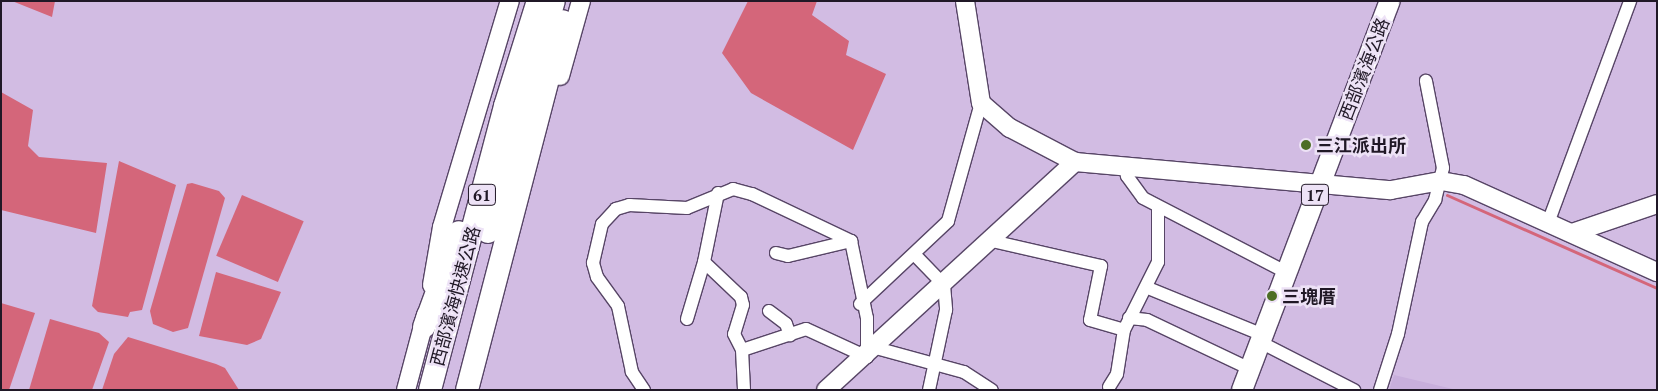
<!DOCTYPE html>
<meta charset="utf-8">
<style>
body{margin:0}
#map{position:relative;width:1658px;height:391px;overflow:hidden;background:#d2bce3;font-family:"PT Serif","Noto Sans TC",serif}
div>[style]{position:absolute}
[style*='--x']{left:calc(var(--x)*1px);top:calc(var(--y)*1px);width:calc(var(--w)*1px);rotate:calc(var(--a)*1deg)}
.built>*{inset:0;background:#c8afdc}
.water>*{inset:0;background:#d4667a;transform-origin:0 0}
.stream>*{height:3px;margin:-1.5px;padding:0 1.5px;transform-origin:1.5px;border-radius:1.5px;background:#d4667a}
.roads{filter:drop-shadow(1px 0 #574566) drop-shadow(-1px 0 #574566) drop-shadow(0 1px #574566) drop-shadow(0 -1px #574566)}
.street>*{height:12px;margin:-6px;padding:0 6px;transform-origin:6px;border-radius:6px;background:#fff}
.secondary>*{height:18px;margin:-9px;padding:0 9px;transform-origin:9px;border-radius:9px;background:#fff}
.primary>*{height:20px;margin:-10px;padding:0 10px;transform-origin:10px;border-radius:10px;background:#fff}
.highway>*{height:22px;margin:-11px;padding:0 11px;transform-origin:11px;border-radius:11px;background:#fff}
.dots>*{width:14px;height:14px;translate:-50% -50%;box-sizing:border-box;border:2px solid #ede2f6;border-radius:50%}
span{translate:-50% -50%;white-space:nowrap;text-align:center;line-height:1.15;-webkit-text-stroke:5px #ede2f6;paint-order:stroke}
.shield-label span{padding:1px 4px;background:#ede2f6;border:1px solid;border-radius:4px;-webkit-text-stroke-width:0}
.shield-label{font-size:16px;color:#201826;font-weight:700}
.street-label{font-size:18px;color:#201826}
.poi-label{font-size:18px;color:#201826;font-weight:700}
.left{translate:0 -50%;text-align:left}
.frame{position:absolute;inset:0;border:2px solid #201826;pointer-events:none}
</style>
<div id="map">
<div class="built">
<div style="clip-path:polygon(1394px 375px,1457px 390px,1389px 390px)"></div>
</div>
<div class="water">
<div style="clip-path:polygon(12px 1px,55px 1px,52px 17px)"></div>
<div style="clip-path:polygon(748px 1px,817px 1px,812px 15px,849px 41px,846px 55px,886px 74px,853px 150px,751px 93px,722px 53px)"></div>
<div style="clip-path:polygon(1px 92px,33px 110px,28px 146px,39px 157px,107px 163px,96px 233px,1px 210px)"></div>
<div style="clip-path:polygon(119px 161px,176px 185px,142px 310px,130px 312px,128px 317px,98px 312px,92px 306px)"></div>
<div style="clip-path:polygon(192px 183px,219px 191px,225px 198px,188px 328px,173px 332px,153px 324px,150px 311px,187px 184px)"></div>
<div style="left:242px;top:195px;width:67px;height:66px;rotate:23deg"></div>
<div style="clip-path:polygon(216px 272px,281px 292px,261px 339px,247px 345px,199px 336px)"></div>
<div style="clip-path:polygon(1px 303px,35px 313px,9px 390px,1px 390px)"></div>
<div style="clip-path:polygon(50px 319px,99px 333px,109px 342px,92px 390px,29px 390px)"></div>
<div style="clip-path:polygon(128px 337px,216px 364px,225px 368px,239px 390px,102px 390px,114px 354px)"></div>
</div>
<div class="stream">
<div style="--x:1447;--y:195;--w:230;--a:23.9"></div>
</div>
<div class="roads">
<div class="street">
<div style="--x:1125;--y:164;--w:12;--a:81"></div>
<div style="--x:1127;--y:176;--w:27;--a:54"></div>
<div style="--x:1143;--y:198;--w:161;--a:27.4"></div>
<div style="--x:718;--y:193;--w:70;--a:101.5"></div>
<div style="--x:704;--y:262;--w:51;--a:43.4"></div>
<div style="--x:741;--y:297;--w:8;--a:76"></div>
<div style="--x:743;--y:305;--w:30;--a:107"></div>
<div style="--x:734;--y:334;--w:18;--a:63"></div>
<div style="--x:742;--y:350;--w:40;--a:87.1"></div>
<div style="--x:1548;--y:223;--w:237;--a:-69.7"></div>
<div style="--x:992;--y:241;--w:112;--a:12.9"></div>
<div style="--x:1101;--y:266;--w:55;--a:101.5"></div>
<div style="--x:1090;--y:320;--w:35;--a:16"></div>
<div style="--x:776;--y:253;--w:12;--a:14"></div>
<div style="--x:788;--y:256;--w:65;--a:-13.4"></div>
<div style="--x:914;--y:254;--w:43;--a:45.9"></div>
<div style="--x:944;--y:285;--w:25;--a:85"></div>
<div style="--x:946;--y:310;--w:82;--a:102"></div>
<div style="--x:1148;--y:288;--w:124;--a:22.2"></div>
<div style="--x:860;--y:304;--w:121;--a:-43.3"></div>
<div style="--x:948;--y:221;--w:123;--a:-74.4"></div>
<div style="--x:769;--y:311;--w:21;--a:37"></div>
<div style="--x:786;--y:324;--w:12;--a:70"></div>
<div style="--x:1129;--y:318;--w:18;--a:6"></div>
<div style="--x:1147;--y:320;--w:114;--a:25.4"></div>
<div style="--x:687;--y:319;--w:59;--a:-73.4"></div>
<div style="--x:1260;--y:342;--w:106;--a:27.1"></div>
<div style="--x:876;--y:348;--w:91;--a:15.3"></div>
<div style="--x:964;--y:372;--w:33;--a:33"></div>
<div style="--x:1109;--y:387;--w:15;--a:-58"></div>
<div style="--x:1117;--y:374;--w:45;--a:-81"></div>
<div style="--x:1124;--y:330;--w:76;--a:-63.4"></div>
<div style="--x:1158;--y:262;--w:55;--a:-90"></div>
<div style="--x:644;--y:390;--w:22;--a:-124"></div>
<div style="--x:632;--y:372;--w:67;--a:-102"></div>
<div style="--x:618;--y:306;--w:36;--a:-126"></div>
<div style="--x:597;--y:277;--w:15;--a:-106"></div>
<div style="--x:593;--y:263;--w:40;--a:-77"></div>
<div style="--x:602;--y:224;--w:21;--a:-47"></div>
<div style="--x:616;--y:209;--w:14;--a:-17"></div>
<div style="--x:629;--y:205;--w:58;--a:3"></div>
<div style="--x:687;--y:208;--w:50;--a:-22.4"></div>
<div style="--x:733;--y:189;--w:20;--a:15"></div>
<div style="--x:752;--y:194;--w:110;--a:25.4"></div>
<div style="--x:851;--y:241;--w:79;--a:78.3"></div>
<div style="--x:867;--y:318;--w:39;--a:90"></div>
<div style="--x:867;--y:357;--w:67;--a:-155.3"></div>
<div style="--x:806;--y:329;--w:67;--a:161.8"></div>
<div style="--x:1380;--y:390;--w:59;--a:-72.2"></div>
<div style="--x:1398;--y:334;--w:115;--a:-77.9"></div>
<div style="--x:1422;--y:222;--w:26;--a:-59"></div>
<div style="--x:1435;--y:200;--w:33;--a:-76"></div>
<div style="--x:1443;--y:168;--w:89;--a:-101.1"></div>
</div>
<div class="secondary">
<div style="--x:965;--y:1;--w:103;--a:81.1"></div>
<div style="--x:981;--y:103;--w:38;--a:41"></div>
<div style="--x:1010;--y:128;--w:73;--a:27.6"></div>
<div style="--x:1075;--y:162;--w:317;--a:5.1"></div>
<div style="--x:1391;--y:190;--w:51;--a:-10.2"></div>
<div style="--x:1441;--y:181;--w:23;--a:10"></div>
<div style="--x:1464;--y:185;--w:212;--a:24.3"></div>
<div style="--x:560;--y:76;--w:78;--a:-74.4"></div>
<div style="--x:1572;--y:233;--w:90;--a:-18.8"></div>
<div style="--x:432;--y:285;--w:59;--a:-80.2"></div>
<div style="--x:442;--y:227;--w:236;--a:-73.3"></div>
<div style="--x:406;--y:390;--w:78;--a:-75.1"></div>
<div style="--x:826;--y:390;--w:338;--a:-42.5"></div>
</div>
<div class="primary">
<div style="--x:1242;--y:390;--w:416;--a:-69.2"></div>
</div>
<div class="highway">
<div style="--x:488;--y:232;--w:240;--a:-74.1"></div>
<div style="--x:424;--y:327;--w:101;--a:-69.8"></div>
<div style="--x:430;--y:390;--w:294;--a:-75.2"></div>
<div style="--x:505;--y:106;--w:110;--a:-72.6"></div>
<div style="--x:467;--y:390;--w:381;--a:-75.4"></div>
</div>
</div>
<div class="dots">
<div style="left:1306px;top:145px;background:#4d6e25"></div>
<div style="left:1272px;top:296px;background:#4d6e25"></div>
</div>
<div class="shield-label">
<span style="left:482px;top:195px">61</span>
<span style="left:1315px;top:195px">17</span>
</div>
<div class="street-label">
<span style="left:1364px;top:69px;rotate:-69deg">西部濱海公路</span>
<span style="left:455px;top:296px;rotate:-75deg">西部濱海快速公路</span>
</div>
<div class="poi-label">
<span class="left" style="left:1316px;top:145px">三江派出所</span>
<span class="left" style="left:1282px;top:296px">三塊厝</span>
</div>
<div class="frame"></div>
</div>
